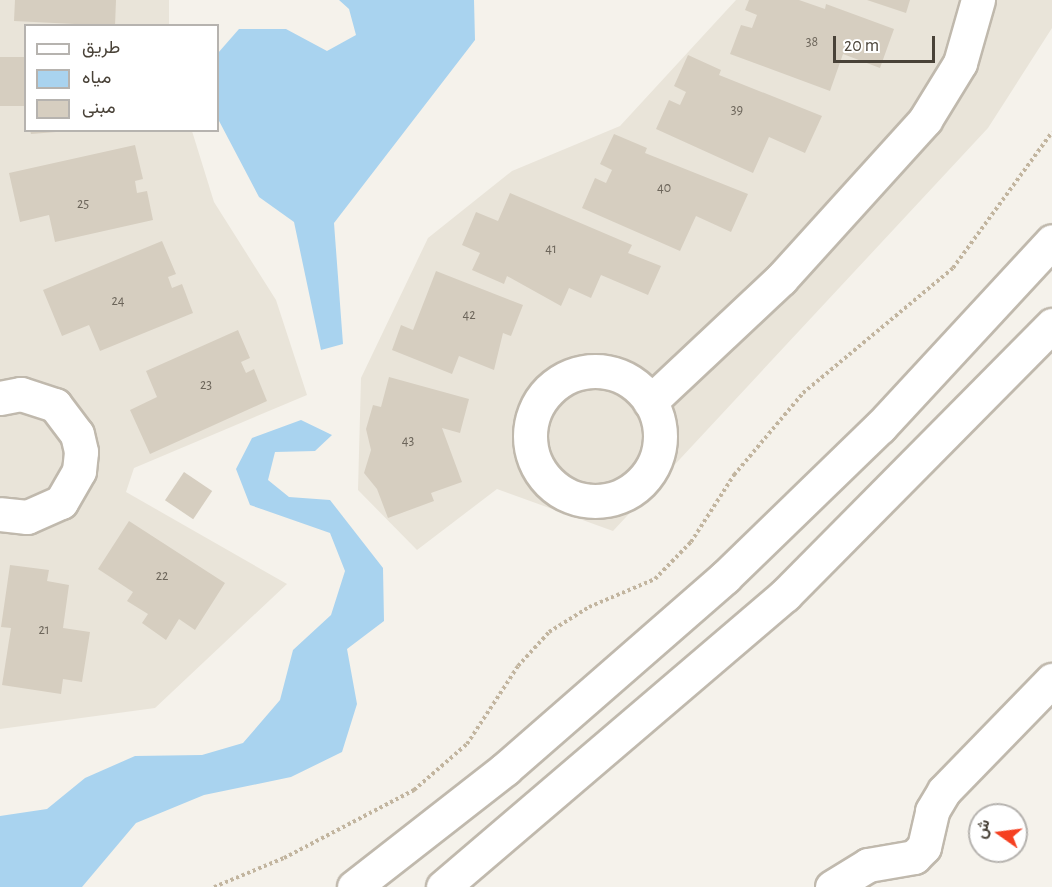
<!DOCTYPE html>
<meta charset="utf-8">
<style>
body{margin:0}
#map{position:relative;width:1052px;height:887px;overflow:hidden;background:#f5f2eb;font-family:"Alegreya Sans",Vazirmatn,sans-serif}
div>[style]{position:absolute}
[style*='--x']{left:calc(var(--x)*1px);top:calc(var(--y)*1px);width:calc(var(--w)*1px);rotate:calc(var(--a)*1deg)}
.residential>*{inset:0;background:#e9e4d9}
.water>*{inset:0;background:#a9d3ef}
.building>*{inset:0;background:#d6cec0;transform-origin:0 0}
.path>*{height:4px;margin-top:-2px;transform-origin:0;background:repeating-linear-gradient(90deg,#c2b59f 0 3px,transparent 0 6px)}
.roads{filter:drop-shadow(2px 0 #c0b9ad) drop-shadow(-2px 0 #c0b9ad) drop-shadow(0 2px #c0b9ad) drop-shadow(0 -2px #c0b9ad)}
.minor>*{height:33px;margin:-16.5px;padding:0 16.5px;transform-origin:16.5px;border-radius:16.5px;background:#fff}
.minor>.ring{margin:-16.5px;padding:0;box-sizing:content-box;background:none;border:33px solid #fff;border-radius:50%}
span{translate:-50% -50%;white-space:nowrap;text-align:center;line-height:1.15;-webkit-text-stroke:5px #fff;paint-order:stroke}
.number-label{font-size:14px;color:#6c655a}
.number-label span{-webkit-text-stroke-width:0}
.legend{position:absolute;left:24px;top:24px;width:195px;height:108px;box-sizing:border-box;background:#fff;border:2px solid #b6b3af;margin:0;padding:8px 10px;list-style:none;font-size:18px;color:#494238}
.legend li{display:flex;align-items:center;gap:12px;height:30px}
.legend b{width:30px;border:2px solid #b6b3af}
.north{position:absolute;left:968px;top:803px;width:60px;height:60px;box-sizing:border-box;background:#fff;border:2px solid #b6b3af;border-radius:50%;rotate:284deg;font-size:16px;font-weight:700;line-height:24px;text-align:center;color:#494238}
.north::after{content:'';display:block;margin:auto;width:21px;height:27px;background:#f54021;clip-path:polygon(50% 0,100% 100%,50% 72%,0 100%)}
.scale{position:absolute;left:833px;top:36px;width:102px;height:27px;box-sizing:border-box;border:3px solid #494238;border-top:0;padding-left:8px;font-size:18px;line-height:21px;white-space:nowrap;color:#494238;-webkit-text-stroke:4px #fff;paint-order:stroke}
</style>
<div id="map">
<div class="residential">
<div style="clip-path:polygon(0 0,169px 0,169px 25px,26px 26px,26px 130px,192px 131px,214px 202px,276px 300px,307px 395px,134px 468px,126px 492px,287px 584px,155px 708px,0 729px)"></div>
<div style="clip-path:polygon(736px 0,1052px 0,1052px 28px,988px 128px,613px 531px,497px 489px,417px 550px,358px 490px,361px 378px,428px 238px,512px 171px,620px 126px)"></div>
</div>
<div class="water">
<div style="clip-path:polygon(339px 0,474px 0,475px 40px,334px 223px,343px 344px,321px 350px,294px 222px,259px 197px,218px 119px,218px 53px,239px 29px,286px 29px,327px 51px,356px 35px,349px 9px)"></div>
<div style="clip-path:polygon(301px 420px,332px 435px,315px 451px,275px 452px,268px 480px,289px 497px,330px 500px,383px 568px,384px 621px,347px 649px,357px 704px,342px 752px,291px 777px,204px 795px,136px 823px,82px 887px,0 887px,0 816px,47px 809px,85px 778px,135px 756px,202px 755px,243px 743px,280px 700px,293px 650px,331px 615px,345px 571px,330px 533px,250px 505px,236px 469px,252px 438px)"></div>
</div>
<div class="building">
<div style="clip-path:polygon(15px 0,116px 0,115px 26px,14px 21px)"></div>
<div style="clip-path:polygon(749px 0,799px 0,825px 9px,826px 4px,894px 29px,880px 68px,843px 54px,830px 91px,730px 54px,741px 25px,752px 28px,757px 15px,745px 10px)"></div>
<div style="clip-path:polygon(867px 0,910px 0,906px 13px)"></div>
<div style="clip-path:polygon(688px 55px,721px 70px,719px 75px,822px 116px,805px 153px,769px 137px,753px 173px,656px 129px,669px 100px,680px 105px,686px 92px,674px 86px)"></div>
<div style="left:26px;top:57px;width:49px;height:26px;rotate:90deg"></div>
<div style="clip-path:polygon(30px 130px,56px 130px,56px 132px,31px 134px)"></div>
<div style="clip-path:polygon(614px 134px,647px 148px,645px 153px,748px 194px,731px 232px,696px 216px,680px 251px,582px 208px,595px 178px,606px 183px,612px 170px,600px 164px)"></div>
<div style="clip-path:polygon(135px 145px,143px 179px,135px 181px,137px 193px,147px 191px,153px 220px,55px 242px,49px 215px,20px 222px,9px 173px)"></div>
<div style="clip-path:polygon(510px 193px,632px 245px,628px 253px,661px 266px,648px 295px,601px 275px,591px 298px,569px 288px,561px 306px,507px 276px,504px 284px,472px 270px,480px 253px,462px 245px,476px 212px,498px 221px)"></div>
<div style="clip-path:polygon(162px 241px,176px 274px,168px 277px,172px 288px,182px 284px,193px 313px,100px 351px,89px 325px,62px 336px,43px 290px)"></div>
<div style="clip-path:polygon(436px 271px,523px 305px,511px 336px,503px 333px,494px 370px,459px 356px,452px 374px,392px 350px,401px 325px,413px 330px)"></div>
<div style="clip-path:polygon(238px 330px,250px 358px,241px 362px,246px 373px,254px 369px,267px 401px,150px 454px,130px 410px,157px 397px,146px 371px)"></div>
<div style="clip-path:polygon(389px 377px,469px 399px,460px 433px,442px 428px,462px 482px,431px 493px,434px 501px,388px 518px,377px 489px,364px 473px,371px 450px,366px 429px,373px 405px,381px 407px)"></div>
<div style="left:184px;top:472px;width:34px;height:34px;rotate:34deg"></div>
<div style="clip-path:polygon(129px 521px,225px 583px,195px 630px,179px 619px,166px 640px,142px 623px,148px 614px,127px 601px,133px 592px,98px 569px)"></div>
<div style="clip-path:polygon(10px 565px,49px 570px,47px 581px,69px 585px,63px 628px,90px 632px,82px 682px,63px 679px,61px 694px,2px 685px,11px 628px,1px 627px)"></div>
</div>
<div class="path">
<div style="--x:214;--y:887;--w:76;--a:-22.5"></div>
<div style="--x:284;--y:858;--w:147;--a:-27.6"></div>
<div style="--x:414;--y:790;--w:70;--a:-41"></div>
<div style="--x:467;--y:744;--w:93;--a:-56.8"></div>
<div style="--x:518;--y:666;--w:46;--a:-47.6"></div>
<div style="--x:549;--y:632;--w:47;--a:-32"></div>
<div style="--x:589;--y:607;--w:72;--a:-23"></div>
<div style="--x:655;--y:579;--w:52;--a:-45.8"></div>
<div style="--x:691;--y:542;--w:80;--a:-57.3"></div>
<div style="--x:734;--y:475;--w:107;--a:-49.9"></div>
<div style="--x:803;--y:393;--w:195;--a:-39.8"></div>
<div style="--x:953;--y:268;--w:168;--a:-53.9"></div>
</div>
<div class="roads">
<div class="minor">
<div class="ring" style="left:530px;top:371px;width:97px;height:97px"></div>
<div style="--x:0;--y:398;--w:21;--a:-11"></div>
<div style="--x:21;--y:394;--w:36;--a:18"></div>
<div style="--x:55;--y:405;--w:36;--a:53"></div>
<div style="--x:77;--y:434;--w:18;--a:77"></div>
<div style="--x:81;--y:452;--w:19;--a:96"></div>
<div style="--x:79;--y:471;--w:36;--a:120"></div>
<div style="--x:61;--y:502;--w:37;--a:156"></div>
<div style="--x:27;--y:517;--w:27;--a:-174"></div>
<div style="--x:650;--y:402;--w:180;--a:-43.2"></div>
<div style="--x:781;--y:279;--w:215;--a:-47.8"></div>
<div style="--x:925;--y:120;--w:67;--a:-58.4"></div>
<div style="--x:960;--y:63;--w:66;--a:-74.1"></div>
<div style="--x:354;--y:887;--w:192;--a:-38"></div>
<div style="--x:505;--y:769;--w:292;--a:-41.1"></div>
<div style="--x:725;--y:577;--w:216;--a:-44.1"></div>
<div style="--x:880;--y:427;--w:253;--a:-47.2"></div>
<div style="--x:443;--y:887;--w:450;--a:-40.5"></div>
<div style="--x:785;--y:595;--w:380;--a:-45.3"></div>
<div style="--x:832;--y:887;--w:42;--a:-31.4"></div>
<div style="--x:868;--y:865;--w:47;--a:-9.9"></div>
<div style="--x:914;--y:857;--w:14;--a:-45"></div>
<div style="--x:924;--y:847;--w:37;--a:-77"></div>
<div style="--x:932;--y:811;--w:23;--a:-59"></div>
<div style="--x:944;--y:791;--w:155;--a:-45.8"></div>
</div>
</div>
<div class="number-label">
<span style="left:812px;top:42px">38</span>
<span style="left:737px;top:110px">39</span>
<span style="left:664px;top:188px">40</span>
<span style="left:83px;top:204px">25</span>
<span style="left:551px;top:249px">41</span>
<span style="left:118px;top:301px">24</span>
<span style="left:469px;top:315px">42</span>
<span style="left:206px;top:385px">23</span>
<span style="left:408px;top:441px">43</span>
<span style="left:162px;top:576px">22</span>
<span style="left:44px;top:630px">21</span>
</div>
<ul class="legend">
<li><b style="height:8px;background:#fff"></b>طريق</li>
<li><b style="height:16px;background:#a9d3ef"></b>مياه</li>
<li><b style="height:16px;background:#d6cec0"></b>مبنى</li>
</ul>
<div class="north">ش</div>
<div class="scale">20 m</div>
</div>
